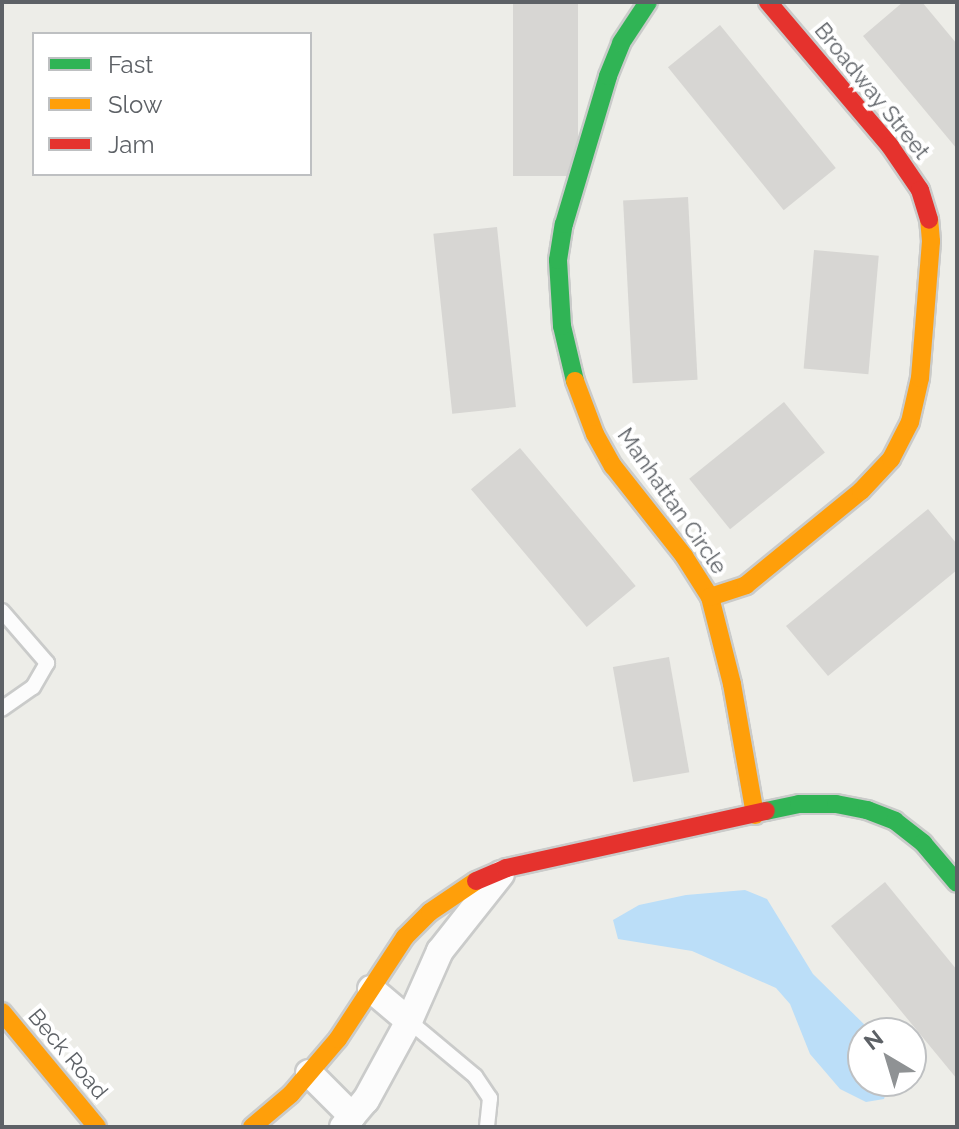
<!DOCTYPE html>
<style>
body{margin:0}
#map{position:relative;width:959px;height:1129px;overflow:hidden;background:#edede8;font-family:Raleway,sans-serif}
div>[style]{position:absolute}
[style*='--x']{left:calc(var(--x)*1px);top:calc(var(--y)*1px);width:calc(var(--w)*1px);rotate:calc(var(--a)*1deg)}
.water>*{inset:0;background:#bbdef8}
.building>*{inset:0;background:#d7d6d3;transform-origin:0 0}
.roads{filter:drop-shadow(2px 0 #cacbca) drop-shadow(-2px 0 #cacbca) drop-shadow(0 2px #cacbca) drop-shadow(0 -2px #cacbca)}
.lane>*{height:14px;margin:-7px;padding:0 7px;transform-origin:7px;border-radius:7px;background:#fcfcfc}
.street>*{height:26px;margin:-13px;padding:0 13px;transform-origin:13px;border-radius:13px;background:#fcfcfc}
.fast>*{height:18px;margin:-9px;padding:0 9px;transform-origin:9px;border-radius:9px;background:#30b455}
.slow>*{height:18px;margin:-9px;padding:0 9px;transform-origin:9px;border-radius:9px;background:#ff9f0a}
.jam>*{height:18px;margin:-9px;padding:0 9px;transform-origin:9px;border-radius:9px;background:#e5322d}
span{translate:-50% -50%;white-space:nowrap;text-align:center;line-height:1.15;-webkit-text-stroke:8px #fff;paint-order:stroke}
.street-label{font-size:22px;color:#5d6166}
.frame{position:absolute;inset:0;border:4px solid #5d6166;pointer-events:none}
.legend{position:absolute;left:32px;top:32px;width:280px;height:144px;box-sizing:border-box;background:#fff;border:2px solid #bec0c2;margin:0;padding:10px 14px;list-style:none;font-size:24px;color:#5d6166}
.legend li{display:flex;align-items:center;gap:16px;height:40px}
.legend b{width:40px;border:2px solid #bec0c2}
.north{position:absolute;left:847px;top:1017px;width:80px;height:80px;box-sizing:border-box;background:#fff;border:2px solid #bec0c2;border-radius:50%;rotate:322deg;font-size:22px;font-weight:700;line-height:32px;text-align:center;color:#5d6166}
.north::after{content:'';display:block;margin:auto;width:28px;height:36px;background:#8f9294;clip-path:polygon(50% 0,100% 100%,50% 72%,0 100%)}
</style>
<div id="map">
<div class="water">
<div style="clip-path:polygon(745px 890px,767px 899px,813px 974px,873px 1033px,863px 1033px,863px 1081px,890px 1081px,884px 1099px,866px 1102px,840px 1089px,810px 1054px,790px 1004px,776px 988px,692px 951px,618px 939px,613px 920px,639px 905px,686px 895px)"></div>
</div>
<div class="building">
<div style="left:513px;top:2px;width:65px;height:174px"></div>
<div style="clip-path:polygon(903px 2px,922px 2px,957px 44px,957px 149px,863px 36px)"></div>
<div style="left:720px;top:25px;width:184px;height:67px;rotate:51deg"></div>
<div style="left:688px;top:197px;width:183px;height:65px;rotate:87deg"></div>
<div style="left:497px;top:227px;width:181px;height:64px;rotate:84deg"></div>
<div style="left:814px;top:250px;width:65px;height:119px;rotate:5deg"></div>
<div style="left:784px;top:402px;width:65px;height:122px;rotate:51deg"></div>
<div style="left:520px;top:448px;width:180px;height:64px;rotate:50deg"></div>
<div style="clip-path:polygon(928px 509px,957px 544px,957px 570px,828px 676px,786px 626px)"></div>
<div style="left:669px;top:657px;width:117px;height:57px;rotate:80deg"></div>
<div style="clip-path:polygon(885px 882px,957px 970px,957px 1079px,831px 926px)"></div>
</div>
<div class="roads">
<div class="lane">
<div style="--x:2;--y:611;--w:69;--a:49.1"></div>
<div style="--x:47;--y:663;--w:28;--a:120"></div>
<div style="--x:33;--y:687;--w:38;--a:145"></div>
<div style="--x:409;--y:1021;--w:86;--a:39.8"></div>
<div style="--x:475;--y:1076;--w:27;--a:56"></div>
<div style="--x:490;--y:1098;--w:29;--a:96"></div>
</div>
<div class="street">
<div style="--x:371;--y:989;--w:50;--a:40.1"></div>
<div style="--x:309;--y:1073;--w:61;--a:45"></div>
<div style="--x:343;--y:1127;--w:35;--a:-50"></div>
<div style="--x:366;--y:1100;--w:90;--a:-61.4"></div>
<div style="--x:409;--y:1021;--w:77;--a:-66.1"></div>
<div style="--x:440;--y:951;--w:98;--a:-51.6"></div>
</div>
<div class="fast">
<div style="--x:575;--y:381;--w:57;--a:-103.3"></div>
<div style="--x:562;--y:326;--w:66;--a:-93.5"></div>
<div style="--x:558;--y:260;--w:36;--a:-81"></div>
<div style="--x:564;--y:224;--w:154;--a:-73.4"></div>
<div style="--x:608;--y:76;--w:35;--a:-68"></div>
<div style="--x:621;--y:43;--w:49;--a:-56.6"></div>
<div style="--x:766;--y:811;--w:34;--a:-12"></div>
<div style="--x:799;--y:804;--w:37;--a:0"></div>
<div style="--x:836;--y:804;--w:32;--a:11"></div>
<div style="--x:867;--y:810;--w:30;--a:21"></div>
<div style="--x:895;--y:821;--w:36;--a:38"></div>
<div style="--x:923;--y:843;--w:52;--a:49.6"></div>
</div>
<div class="slow">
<div style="--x:575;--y:381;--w:57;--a:69.3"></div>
<div style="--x:595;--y:434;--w:37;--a:61"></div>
<div style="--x:613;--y:466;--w:115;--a:51.7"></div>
<div style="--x:684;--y:556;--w:49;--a:57.6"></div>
<div style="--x:710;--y:597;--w:90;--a:75.8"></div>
<div style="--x:732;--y:684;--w:133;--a:80"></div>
<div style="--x:710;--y:597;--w:38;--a:-18"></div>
<div style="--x:746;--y:585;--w:149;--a:-39.3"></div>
<div style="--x:861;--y:491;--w:44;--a:-46.8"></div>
<div style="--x:891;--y:459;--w:42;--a:-62.8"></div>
<div style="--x:910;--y:422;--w:45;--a:-77.2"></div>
<div style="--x:920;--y:378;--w:137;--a:-85.4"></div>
<div style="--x:931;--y:241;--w:21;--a:-95"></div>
<div style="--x:2;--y:1012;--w:149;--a:50.4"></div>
<div style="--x:252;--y:1127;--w:51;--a:-40.2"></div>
<div style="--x:291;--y:1094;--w:72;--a:-49.5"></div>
<div style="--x:338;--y:1039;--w:122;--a:-56.7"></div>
<div style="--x:405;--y:937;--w:35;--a:-45"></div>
<div style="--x:430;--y:912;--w:55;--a:-34"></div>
</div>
<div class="jam">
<div style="--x:768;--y:2;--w:189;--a:49.7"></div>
<div style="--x:890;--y:146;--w:53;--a:55.7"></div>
<div style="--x:920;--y:190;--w:31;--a:73"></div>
<div style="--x:476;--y:881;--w:33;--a:-23"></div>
<div style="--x:506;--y:868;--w:266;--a:-12.4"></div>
</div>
</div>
<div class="street-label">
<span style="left:872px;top:91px;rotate:51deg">Broadway Street</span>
<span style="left:672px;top:501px;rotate:55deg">Manhattan Circle</span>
<span style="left:68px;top:1054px;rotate:50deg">Beck Road</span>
</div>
<div class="frame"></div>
<ul class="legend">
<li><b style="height:10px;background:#30b455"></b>Fast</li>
<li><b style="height:10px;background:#ff9f0a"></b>Slow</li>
<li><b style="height:10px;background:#e5322d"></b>Jam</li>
</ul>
<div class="north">N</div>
</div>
